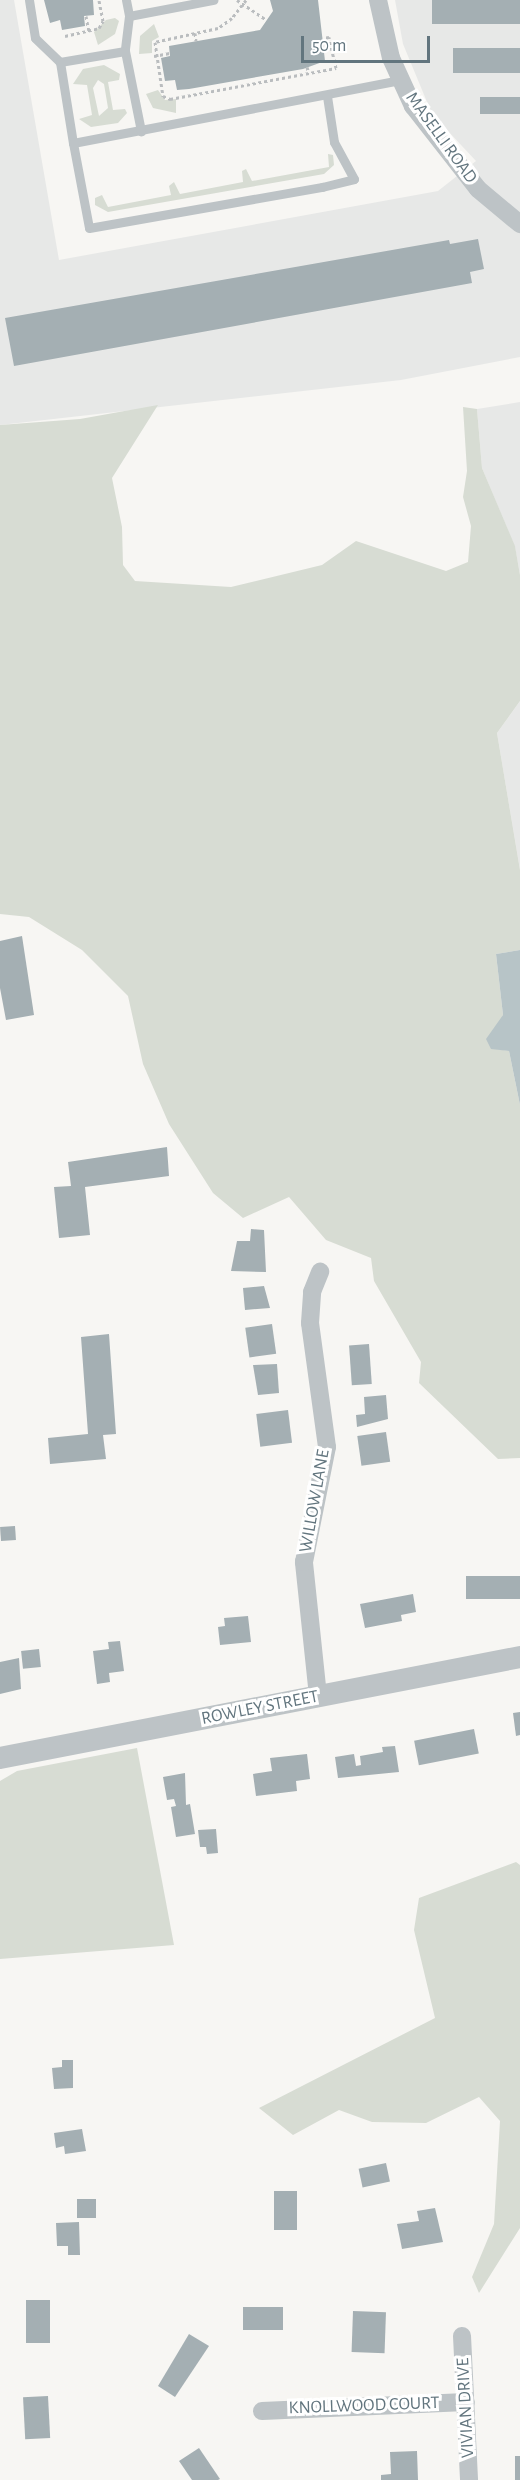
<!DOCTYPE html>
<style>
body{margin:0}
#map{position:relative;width:520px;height:2480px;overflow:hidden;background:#f7f6f3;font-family:"Alegreya Sans",sans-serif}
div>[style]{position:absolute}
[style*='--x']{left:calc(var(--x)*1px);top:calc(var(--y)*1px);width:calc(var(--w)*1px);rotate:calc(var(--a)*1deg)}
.built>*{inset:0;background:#e7e8e7}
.green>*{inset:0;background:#d7dcd3}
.water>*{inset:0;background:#b7c4c7}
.building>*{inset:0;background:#a4afb3;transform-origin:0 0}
.path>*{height:3px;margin-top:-1.5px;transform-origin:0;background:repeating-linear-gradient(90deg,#babdbf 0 3px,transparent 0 6px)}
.service>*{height:9px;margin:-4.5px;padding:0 4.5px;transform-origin:4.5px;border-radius:4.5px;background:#bdc3c6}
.minor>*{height:18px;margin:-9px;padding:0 9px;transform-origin:9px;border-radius:9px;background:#bdc3c6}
.tertiary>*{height:22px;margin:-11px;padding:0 11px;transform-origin:11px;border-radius:11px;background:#bdc3c6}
span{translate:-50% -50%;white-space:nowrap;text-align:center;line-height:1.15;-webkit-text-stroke:6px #fff;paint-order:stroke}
.street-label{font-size:18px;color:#62757e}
.scale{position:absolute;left:301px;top:36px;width:129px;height:27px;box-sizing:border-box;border:3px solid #62757e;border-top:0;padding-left:8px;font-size:18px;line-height:21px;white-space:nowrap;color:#62757e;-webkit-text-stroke:4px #fff;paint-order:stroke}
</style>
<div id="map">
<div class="built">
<div style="clip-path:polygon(0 0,14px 0,59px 260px,438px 191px,476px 161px,432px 114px,403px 44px,395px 0,520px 0,520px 357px,401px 380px,0 425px)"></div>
<div style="clip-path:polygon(520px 402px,520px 575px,515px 547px,482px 468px,477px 409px)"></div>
<div style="clip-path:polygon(520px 701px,520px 870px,497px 733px)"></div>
</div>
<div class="green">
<div style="clip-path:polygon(115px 18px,119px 21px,115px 34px,98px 45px,94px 32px,106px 20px)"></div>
<div style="clip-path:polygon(154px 24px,159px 37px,152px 41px,152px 53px,139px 54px,140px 36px)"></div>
<div style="clip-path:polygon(evenodd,104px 65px,120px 74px,119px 80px,108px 82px,113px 110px,125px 109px,127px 113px,118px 123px,91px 127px,79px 119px,92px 115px,87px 85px,73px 84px,83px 69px,104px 65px,98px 80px,104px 84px,108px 108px,99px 116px,93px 88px,98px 80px)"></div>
<div style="clip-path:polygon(158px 90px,165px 100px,176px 99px,176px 113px,153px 108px,146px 94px)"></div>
<div style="clip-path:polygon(328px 154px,333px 155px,334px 165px,324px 174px,108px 212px,95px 205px,95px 198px,102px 195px,108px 207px,171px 195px,169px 186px,174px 182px,180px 194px,243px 182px,242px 171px,246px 169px,252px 181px,329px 167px)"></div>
<div style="clip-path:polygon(158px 405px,112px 478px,122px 527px,123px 565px,135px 581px,231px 587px,322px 565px,356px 541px,446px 571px,468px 562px,471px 526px,463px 497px,467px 471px,463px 407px,477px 409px,482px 468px,515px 546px,520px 575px,520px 701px,497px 733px,520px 870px,520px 950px,496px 954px,503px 1015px,491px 1048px,509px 1051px,520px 1105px,520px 1458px,498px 1459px,419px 1383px,421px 1362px,374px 1281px,371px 1258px,326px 1240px,289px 1197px,243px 1218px,213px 1193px,169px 1124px,143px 1064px,128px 996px,82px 950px,29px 917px,0 914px,0 425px,80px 419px)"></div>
<div style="clip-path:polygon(137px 1748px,174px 1945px,0 1959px,0 1781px,17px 1771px)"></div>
<div style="clip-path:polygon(516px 1862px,520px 1865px,520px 2228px,479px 2293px,472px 2277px,494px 2224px,500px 2121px,479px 2097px,426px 2123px,372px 2122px,339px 2110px,293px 2135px,259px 2108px,435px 2018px,414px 1930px,419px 1898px)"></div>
</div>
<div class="water">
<div style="clip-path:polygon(520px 950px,520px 1105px,509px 1051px,491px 1049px,486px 1039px,503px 1015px,496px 954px)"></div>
</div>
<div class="building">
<div style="clip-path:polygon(44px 0,93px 0,94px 15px,84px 16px,85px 26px,62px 30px,60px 20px,50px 23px)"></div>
<div style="clip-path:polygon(270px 0,318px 0,325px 61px,303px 69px,189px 89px,177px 90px,175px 80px,165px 81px,161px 58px,170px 56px,169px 46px,260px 30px,273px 11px)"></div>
<div style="left:520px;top:0;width:24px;height:88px;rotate:90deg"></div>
<div style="left:520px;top:48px;width:25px;height:67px;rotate:90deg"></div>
<div style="left:520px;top:97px;width:17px;height:40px;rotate:90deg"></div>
<div style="clip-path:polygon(478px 239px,484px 269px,470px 272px,472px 283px,14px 366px,5px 318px,449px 240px,450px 244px)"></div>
<div style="clip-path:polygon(22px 936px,34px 1015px,6px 1020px,0 988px,0 941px)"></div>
<div style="clip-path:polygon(167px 1147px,169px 1176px,85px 1187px,90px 1235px,59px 1238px,54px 1187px,71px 1186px,68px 1162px)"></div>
<div style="clip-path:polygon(251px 1229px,264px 1230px,266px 1272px,231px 1271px,237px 1241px,250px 1241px)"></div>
<div style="clip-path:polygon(264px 1286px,270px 1308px,245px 1310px,243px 1288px)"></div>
<div style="left:272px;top:1324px;width:30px;height:27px;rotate:82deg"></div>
<div style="clip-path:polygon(109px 1334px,116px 1434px,103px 1435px,106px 1459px,50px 1464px,48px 1438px,88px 1434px,81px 1337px)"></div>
<div style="left:369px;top:1344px;width:40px;height:20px;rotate:86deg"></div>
<div style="clip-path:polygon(277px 1364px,279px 1393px,258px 1395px,253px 1365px)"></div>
<div style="clip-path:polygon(386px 1395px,388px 1419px,357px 1427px,356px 1415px,365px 1414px,364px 1397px)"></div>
<div style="left:288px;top:1410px;width:33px;height:32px;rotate:83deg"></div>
<div style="left:386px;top:1432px;width:30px;height:29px;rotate:82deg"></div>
<div style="left:15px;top:1526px;width:14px;height:15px;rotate:86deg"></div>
<div style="left:520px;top:1576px;width:23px;height:54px;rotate:90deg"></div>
<div style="clip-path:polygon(413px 1594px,416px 1612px,401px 1615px,402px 1621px,365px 1628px,360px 1604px)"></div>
<div style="clip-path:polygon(248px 1616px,251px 1642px,220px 1645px,218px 1627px,225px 1626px,224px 1618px)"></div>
<div style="clip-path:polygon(120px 1641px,124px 1671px,109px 1673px,110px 1682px,97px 1684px,93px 1651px,109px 1649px,108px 1642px)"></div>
<div style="left:39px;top:1649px;width:18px;height:18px;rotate:84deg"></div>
<div style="clip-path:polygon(19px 1658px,21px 1689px,0 1694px,0 1662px)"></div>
<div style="clip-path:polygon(520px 1712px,520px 1735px,516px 1736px,513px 1713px)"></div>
<div style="left:474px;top:1729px;width:25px;height:61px;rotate:79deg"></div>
<div style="clip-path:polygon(395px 1746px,399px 1772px,338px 1778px,335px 1757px,354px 1754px,356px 1766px,361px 1765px,360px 1756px,383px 1752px,382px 1747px)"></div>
<div style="clip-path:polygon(307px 1754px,310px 1779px,296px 1781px,297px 1791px,256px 1796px,253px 1774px,272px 1771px,270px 1758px)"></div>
<div style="clip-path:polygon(185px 1773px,186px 1805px,190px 1804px,195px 1834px,176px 1837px,171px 1807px,176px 1806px,174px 1799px,167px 1800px,163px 1777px)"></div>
<div style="clip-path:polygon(216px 1829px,218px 1853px,207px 1854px,206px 1847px,200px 1847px,198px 1830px)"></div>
<div style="clip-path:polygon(62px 2060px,73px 2060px,73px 2088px,54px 2089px,52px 2068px,62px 2067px)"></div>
<div style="clip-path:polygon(82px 2129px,86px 2151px,65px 2154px,64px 2146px,56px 2148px,54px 2133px)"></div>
<div style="left:386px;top:2163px;width:19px;height:28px;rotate:78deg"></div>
<div style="left:274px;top:2191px;width:23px;height:39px"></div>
<div style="left:77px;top:2199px;width:19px;height:19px"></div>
<div style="clip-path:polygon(435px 2208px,443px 2242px,402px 2249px,397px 2224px,419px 2221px,417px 2211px)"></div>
<div style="clip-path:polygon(79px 2222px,80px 2255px,68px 2255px,68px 2246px,57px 2246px,56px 2223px)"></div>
<div style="left:26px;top:2300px;width:24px;height:43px"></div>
<div style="left:283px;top:2307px;width:23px;height:40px;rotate:90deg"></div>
<div style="left:353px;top:2311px;width:33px;height:41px;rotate:2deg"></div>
<div style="clip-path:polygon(189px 2334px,209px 2346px,175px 2397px,158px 2386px)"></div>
<div style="left:48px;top:2396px;width:42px;height:25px;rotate:87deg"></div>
<div style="clip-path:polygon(199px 2448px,220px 2479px,218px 2480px,192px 2480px,179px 2461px)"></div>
<div style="clip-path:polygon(417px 2451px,418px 2480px,381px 2480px,381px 2475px,391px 2474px,390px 2452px)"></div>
<div style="left:515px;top:2456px;width:5px;height:24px"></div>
</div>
<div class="path">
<div style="--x:237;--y:0;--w:34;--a:34"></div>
<div style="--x:246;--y:0;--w:23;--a:128"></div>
<div style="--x:232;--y:18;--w:17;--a:144"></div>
<div style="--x:218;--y:28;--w:65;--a:167.5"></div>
<div style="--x:155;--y:42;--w:55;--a:81.6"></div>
<div style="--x:163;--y:96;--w:8;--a:23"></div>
<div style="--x:170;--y:99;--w:169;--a:-10.6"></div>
<div style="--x:336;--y:68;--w:32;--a:-103"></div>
<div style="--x:329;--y:37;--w:6;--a:171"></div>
<div style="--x:86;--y:16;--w:16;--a:79"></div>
<div style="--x:195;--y:33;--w:8;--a:83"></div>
<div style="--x:65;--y:36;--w:35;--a:-13"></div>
<div style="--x:99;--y:28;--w:8;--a:-60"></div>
<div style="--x:103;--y:21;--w:21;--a:-101"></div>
<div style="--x:154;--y:56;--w:16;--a:-11"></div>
<div style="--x:307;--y:67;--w:6;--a:72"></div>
</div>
<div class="service">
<div style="--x:29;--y:0;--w:38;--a:81"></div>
<div style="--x:35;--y:38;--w:35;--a:44"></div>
<div style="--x:126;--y:0;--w:16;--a:79"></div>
<div style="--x:129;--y:16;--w:35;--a:97"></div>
<div style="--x:125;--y:51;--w:66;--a:170.4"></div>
<div style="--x:60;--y:62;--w:82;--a:80.9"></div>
<div style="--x:73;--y:143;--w:333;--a:-10.9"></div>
<div style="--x:129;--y:16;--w:86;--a:-10.8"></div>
<div style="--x:125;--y:51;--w:82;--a:78.7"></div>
<div style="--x:73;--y:143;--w:86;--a:79.3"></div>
<div style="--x:89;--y:228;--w:237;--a:-10"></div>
<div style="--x:322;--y:187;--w:33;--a:-14"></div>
<div style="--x:354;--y:179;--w:42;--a:-118.4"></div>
<div style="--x:334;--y:142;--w:47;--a:-98.7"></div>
</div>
<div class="minor">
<div style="--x:378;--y:0;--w:59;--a:77.4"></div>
<div style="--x:391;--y:58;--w:53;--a:65.4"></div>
<div style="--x:413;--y:106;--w:105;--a:51.9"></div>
<div style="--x:478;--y:189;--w:55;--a:39.8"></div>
<div style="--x:318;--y:1696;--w:135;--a:-96"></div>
<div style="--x:304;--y:1562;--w:117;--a:-78.7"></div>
<div style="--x:327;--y:1447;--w:125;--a:-97.8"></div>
<div style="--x:310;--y:1323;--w:31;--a:-86"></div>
<div style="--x:312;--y:1292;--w:22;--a:-68"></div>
<div style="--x:462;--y:2336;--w:144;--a:87.2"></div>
<div style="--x:262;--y:2411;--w:204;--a:-2.5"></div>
</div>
<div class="tertiary">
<div style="--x:0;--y:1758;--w:530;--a:-10.99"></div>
</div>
<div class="street-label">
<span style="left:441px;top:138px;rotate:54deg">MASELLI ROAD</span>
<span style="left:315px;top:1501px;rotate:-80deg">WILLOW LANE</span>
<span style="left:260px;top:1708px;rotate:-11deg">ROWLEY STREET</span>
<span style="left:364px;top:2406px;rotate:-2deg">KNOLLWOOD COURT</span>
<span style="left:466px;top:2408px;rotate:-93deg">VIVIAN DRIVE</span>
</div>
<div class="scale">50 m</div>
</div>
